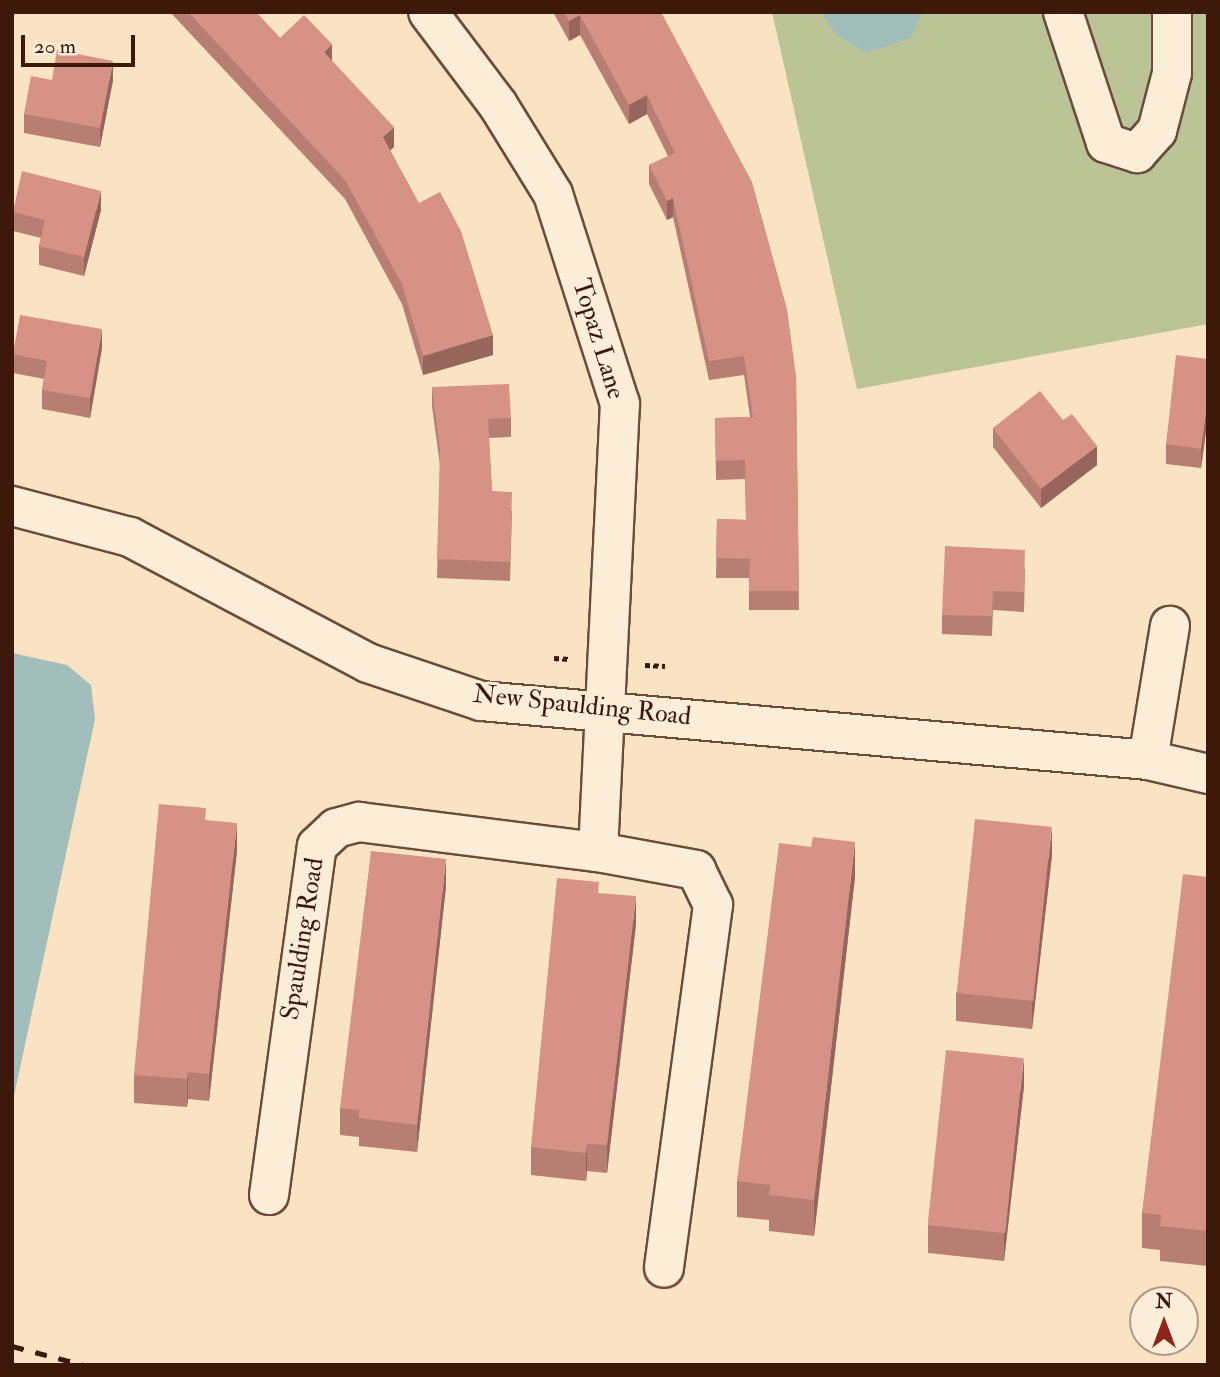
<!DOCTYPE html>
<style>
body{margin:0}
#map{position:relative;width:1220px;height:1377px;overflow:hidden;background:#fae3c3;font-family:"IM FELL Double Pica",serif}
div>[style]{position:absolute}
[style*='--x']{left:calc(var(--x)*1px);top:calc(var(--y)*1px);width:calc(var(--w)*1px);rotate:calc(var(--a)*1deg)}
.green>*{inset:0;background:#bac496}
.water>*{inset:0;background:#a1bdbc}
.path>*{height:4.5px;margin-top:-2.25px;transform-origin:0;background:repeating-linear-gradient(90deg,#3c190b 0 5px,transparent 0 8.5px)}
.roads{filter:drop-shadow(2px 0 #6c4c39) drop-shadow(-2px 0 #6c4c39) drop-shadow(0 2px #6c4c39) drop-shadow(0 -2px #6c4c39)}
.minor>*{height:38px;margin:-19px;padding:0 19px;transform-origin:19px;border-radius:19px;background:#fcedd8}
.rail>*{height:5px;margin-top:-2.5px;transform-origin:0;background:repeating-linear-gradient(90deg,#3c190b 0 12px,transparent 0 24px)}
.wall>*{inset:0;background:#b87e72}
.shaded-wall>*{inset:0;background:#96665c}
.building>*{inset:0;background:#d69284;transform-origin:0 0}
span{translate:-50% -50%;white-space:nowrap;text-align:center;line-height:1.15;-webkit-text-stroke:6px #fcedd8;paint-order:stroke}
.street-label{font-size:26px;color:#3c190b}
.frame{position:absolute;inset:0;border:14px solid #3c190b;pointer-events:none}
.north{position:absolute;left:1129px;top:1286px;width:70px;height:70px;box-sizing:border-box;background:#fcedd8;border:2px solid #af9886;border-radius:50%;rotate:0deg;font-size:19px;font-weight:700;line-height:28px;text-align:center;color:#3c190b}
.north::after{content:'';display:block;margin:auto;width:24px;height:32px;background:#8f2418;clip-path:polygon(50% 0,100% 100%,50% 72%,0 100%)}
.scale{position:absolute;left:21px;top:35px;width:114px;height:32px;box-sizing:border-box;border:4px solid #3c190b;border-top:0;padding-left:9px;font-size:21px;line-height:24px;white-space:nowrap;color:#3c190b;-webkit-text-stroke:5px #fcedd8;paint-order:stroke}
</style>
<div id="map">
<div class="green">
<div style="clip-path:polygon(772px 12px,1208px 12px,1208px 324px,857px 389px)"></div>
</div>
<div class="water">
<div style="clip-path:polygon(822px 12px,922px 12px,911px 38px,867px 53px,835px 34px)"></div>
<div style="clip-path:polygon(12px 653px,67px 665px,91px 685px,95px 719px,12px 1105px)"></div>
</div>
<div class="path">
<div style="--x:554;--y:658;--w:16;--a:4"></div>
<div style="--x:645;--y:665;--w:20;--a:3"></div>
</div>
<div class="roads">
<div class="minor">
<div style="--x:1063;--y:12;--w:138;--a:71.8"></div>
<div style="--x:1106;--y:143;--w:33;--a:18"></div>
<div style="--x:1137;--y:153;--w:30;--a:-48"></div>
<div style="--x:1157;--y:131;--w:60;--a:-75.5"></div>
<div style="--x:1172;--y:73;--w:61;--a:-90"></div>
<div style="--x:12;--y:506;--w:122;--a:14.7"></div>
<div style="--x:130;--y:537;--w:269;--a:27.9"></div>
<div style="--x:368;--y:663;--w:119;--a:18.6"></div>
<div style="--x:481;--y:701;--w:670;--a:5.05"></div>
<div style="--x:1148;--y:760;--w:62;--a:13.1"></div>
<div style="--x:1148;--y:760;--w:136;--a:-80.7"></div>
<div style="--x:598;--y:852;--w:100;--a:10.4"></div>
<div style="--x:696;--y:870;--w:39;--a:64"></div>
<div style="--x:713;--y:905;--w:366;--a:97.7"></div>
<div style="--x:269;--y:1195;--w:352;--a:-82.2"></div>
<div style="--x:317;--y:846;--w:26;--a:-43"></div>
<div style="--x:336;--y:828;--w:24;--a:-15"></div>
<div style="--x:359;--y:822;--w:241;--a:7.2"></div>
<div style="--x:598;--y:852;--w:449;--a:-87.2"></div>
<div style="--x:620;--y:404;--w:220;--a:-107.7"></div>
<div style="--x:553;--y:194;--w:105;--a:-121.7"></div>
<div style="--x:498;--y:105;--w:116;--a:-127"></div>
</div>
</div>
<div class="rail">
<div style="--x:12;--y:1346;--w:74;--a:14.8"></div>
</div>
<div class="wall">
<div style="clip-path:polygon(170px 12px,256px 12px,280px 38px,332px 61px,394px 147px,390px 150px,493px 355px,423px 375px,402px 304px,345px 199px)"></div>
<div style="clip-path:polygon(553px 12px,652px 12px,796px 376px,799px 610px,749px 610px,749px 578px,716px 578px,717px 519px,746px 520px,745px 479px,716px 480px,715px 418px,750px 417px,744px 375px,709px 380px,673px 217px,667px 220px,649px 184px,649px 165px,668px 156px,647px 114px,629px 124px,580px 35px,569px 41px)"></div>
<div style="clip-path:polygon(52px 80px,113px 80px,100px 147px,24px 133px,24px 114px)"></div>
<div style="clip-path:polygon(101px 210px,84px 276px,39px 265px,39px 246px,41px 238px,13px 231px,13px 212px)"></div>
<div style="clip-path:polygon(102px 348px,90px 418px,42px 409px,42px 390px,44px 379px,13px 373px,13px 354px)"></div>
<div style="clip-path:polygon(1208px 359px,1208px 432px,1206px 431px,1201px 468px,1166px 464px,1166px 444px)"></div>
<div style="clip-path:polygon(432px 387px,511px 418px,511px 437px,489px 438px,492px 491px,512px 511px,510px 581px,437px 578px,440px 465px,432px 406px)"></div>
<div style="clip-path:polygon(993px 428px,1097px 465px,1041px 508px,993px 447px)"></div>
<div style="clip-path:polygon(1025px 569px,1024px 612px,993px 610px,992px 636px,942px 634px,942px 615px)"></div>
<div style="clip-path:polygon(206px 820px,237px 851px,209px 1101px,188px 1099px,187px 1107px,134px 1103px,134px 1075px)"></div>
<div style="clip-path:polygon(1052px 855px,1032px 1029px,956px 1021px,956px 993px)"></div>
<div style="clip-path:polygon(855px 877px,814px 1236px,769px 1231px,769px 1220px,737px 1217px,737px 1181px)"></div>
<div style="clip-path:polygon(1208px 877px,1208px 1266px,1160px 1261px,1160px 1250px,1142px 1248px,1142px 1213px)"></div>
<div style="clip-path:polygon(446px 886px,417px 1152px,359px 1146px,359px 1137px,340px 1135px,340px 1108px)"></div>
<div style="clip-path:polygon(599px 893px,636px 924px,607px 1173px,587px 1171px,586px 1181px,531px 1175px,531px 1147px)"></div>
<div style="clip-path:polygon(1024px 1086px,1004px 1261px,928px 1253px,928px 1225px)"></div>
</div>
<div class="shaded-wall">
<div style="clip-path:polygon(580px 15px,580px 35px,569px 41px,569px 21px)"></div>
<div style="clip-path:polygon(332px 44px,332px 63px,324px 52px)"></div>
<div style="clip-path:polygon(113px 61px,113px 80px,100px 147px,100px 128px)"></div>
<div style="clip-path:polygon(647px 95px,647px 114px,629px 124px,629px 105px)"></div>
<div style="clip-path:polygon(394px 127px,394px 147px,383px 157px,383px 137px)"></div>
<div style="clip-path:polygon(101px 191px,101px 210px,84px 276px,84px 257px)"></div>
<div style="clip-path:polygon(673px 198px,673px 217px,667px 220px,667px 201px)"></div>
<div style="clip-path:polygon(102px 329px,102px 348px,90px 418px,90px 398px)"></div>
<div style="clip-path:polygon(493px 335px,493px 355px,423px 375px,423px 356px)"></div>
<div style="clip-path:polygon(1206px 412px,1206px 431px,1201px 468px,1201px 449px)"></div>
<div style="clip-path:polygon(1097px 446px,1097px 465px,1041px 508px,1041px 489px)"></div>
<div style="clip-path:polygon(237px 823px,237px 851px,209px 1101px,209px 1074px)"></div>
<div style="clip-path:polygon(1052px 827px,1052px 855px,1032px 1029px,1032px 1001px)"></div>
<div style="clip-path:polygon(855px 842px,855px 877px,814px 1236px,814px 1200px)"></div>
<div style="clip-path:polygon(446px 859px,446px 886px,417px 1152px,417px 1125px)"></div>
<div style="clip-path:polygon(636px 896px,636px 924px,607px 1173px,607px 1145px)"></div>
<div style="clip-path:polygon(1024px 1058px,1024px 1086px,1004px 1261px,1004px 1233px)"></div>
<div style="clip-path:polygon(188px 1072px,188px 1099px,187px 1107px,187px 1079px)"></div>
<div style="clip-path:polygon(587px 1144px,587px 1171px,586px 1181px,586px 1153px)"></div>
</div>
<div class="building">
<div style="clip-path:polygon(188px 12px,256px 12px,280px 38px,304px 15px,332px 44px,324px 52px,394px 127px,383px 137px,419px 203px,440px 192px,461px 231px,493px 335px,423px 356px,402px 284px,345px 180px)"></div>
<div style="clip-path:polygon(564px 12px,652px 12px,653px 14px,656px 12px,661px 12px,752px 182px,787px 309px,796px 376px,799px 591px,749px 591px,750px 559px,716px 558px,717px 519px,746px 520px,745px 460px,716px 461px,715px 418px,753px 417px,744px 356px,709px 361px,673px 198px,667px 201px,649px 165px,675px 153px,647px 95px,629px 105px,580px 15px,569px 21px)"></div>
<div style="clip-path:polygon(57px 50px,113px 61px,100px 128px,24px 114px,31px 76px,52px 80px)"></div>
<div style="clip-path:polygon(22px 171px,101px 191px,84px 257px,39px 246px,45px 220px,13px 212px)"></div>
<div style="clip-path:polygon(20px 315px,102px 329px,90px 398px,42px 390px,47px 361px,13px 354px)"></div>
<div style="clip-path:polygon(1176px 355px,1208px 359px,1208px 412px,1206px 412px,1201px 449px,1166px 444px)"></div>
<div style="clip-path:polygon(509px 384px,511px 418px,488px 419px,492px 491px,512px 492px,510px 562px,437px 559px,440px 450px,432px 387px)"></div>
<div style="clip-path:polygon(1040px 391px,1063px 420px,1072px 414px,1097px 446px,1041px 489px,993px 428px)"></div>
<div style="clip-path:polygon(945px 546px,1025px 550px,1024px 592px,993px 591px,992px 616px,942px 615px)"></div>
<div style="clip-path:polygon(159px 804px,206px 808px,205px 820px,237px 823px,209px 1074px,188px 1072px,187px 1079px,134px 1075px)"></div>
<div style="left:975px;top:819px;width:77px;height:175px;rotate:6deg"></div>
<div style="clip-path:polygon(813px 837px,855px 842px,814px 1200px,769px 1195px,770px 1185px,737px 1181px,779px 843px,811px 847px)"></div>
<div style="clip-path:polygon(371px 851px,446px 859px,417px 1125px,359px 1118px,359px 1110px,340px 1108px)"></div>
<div style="clip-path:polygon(1183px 874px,1208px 877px,1208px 1231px,1160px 1226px,1161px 1215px,1142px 1213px)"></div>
<div style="clip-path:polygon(557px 878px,599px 882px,598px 893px,636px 896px,607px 1145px,587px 1144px,586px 1153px,531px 1147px)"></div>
<div style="left:946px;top:1050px;width:78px;height:176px;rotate:6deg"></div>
</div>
<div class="street-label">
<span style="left:598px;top:339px;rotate:73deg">Topaz Lane</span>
<span style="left:582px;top:706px;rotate:6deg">New Spaulding Road</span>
<span style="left:303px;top:939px;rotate:-81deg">Spaulding Road</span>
</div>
<div class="frame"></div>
<div class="north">N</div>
<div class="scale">20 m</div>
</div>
